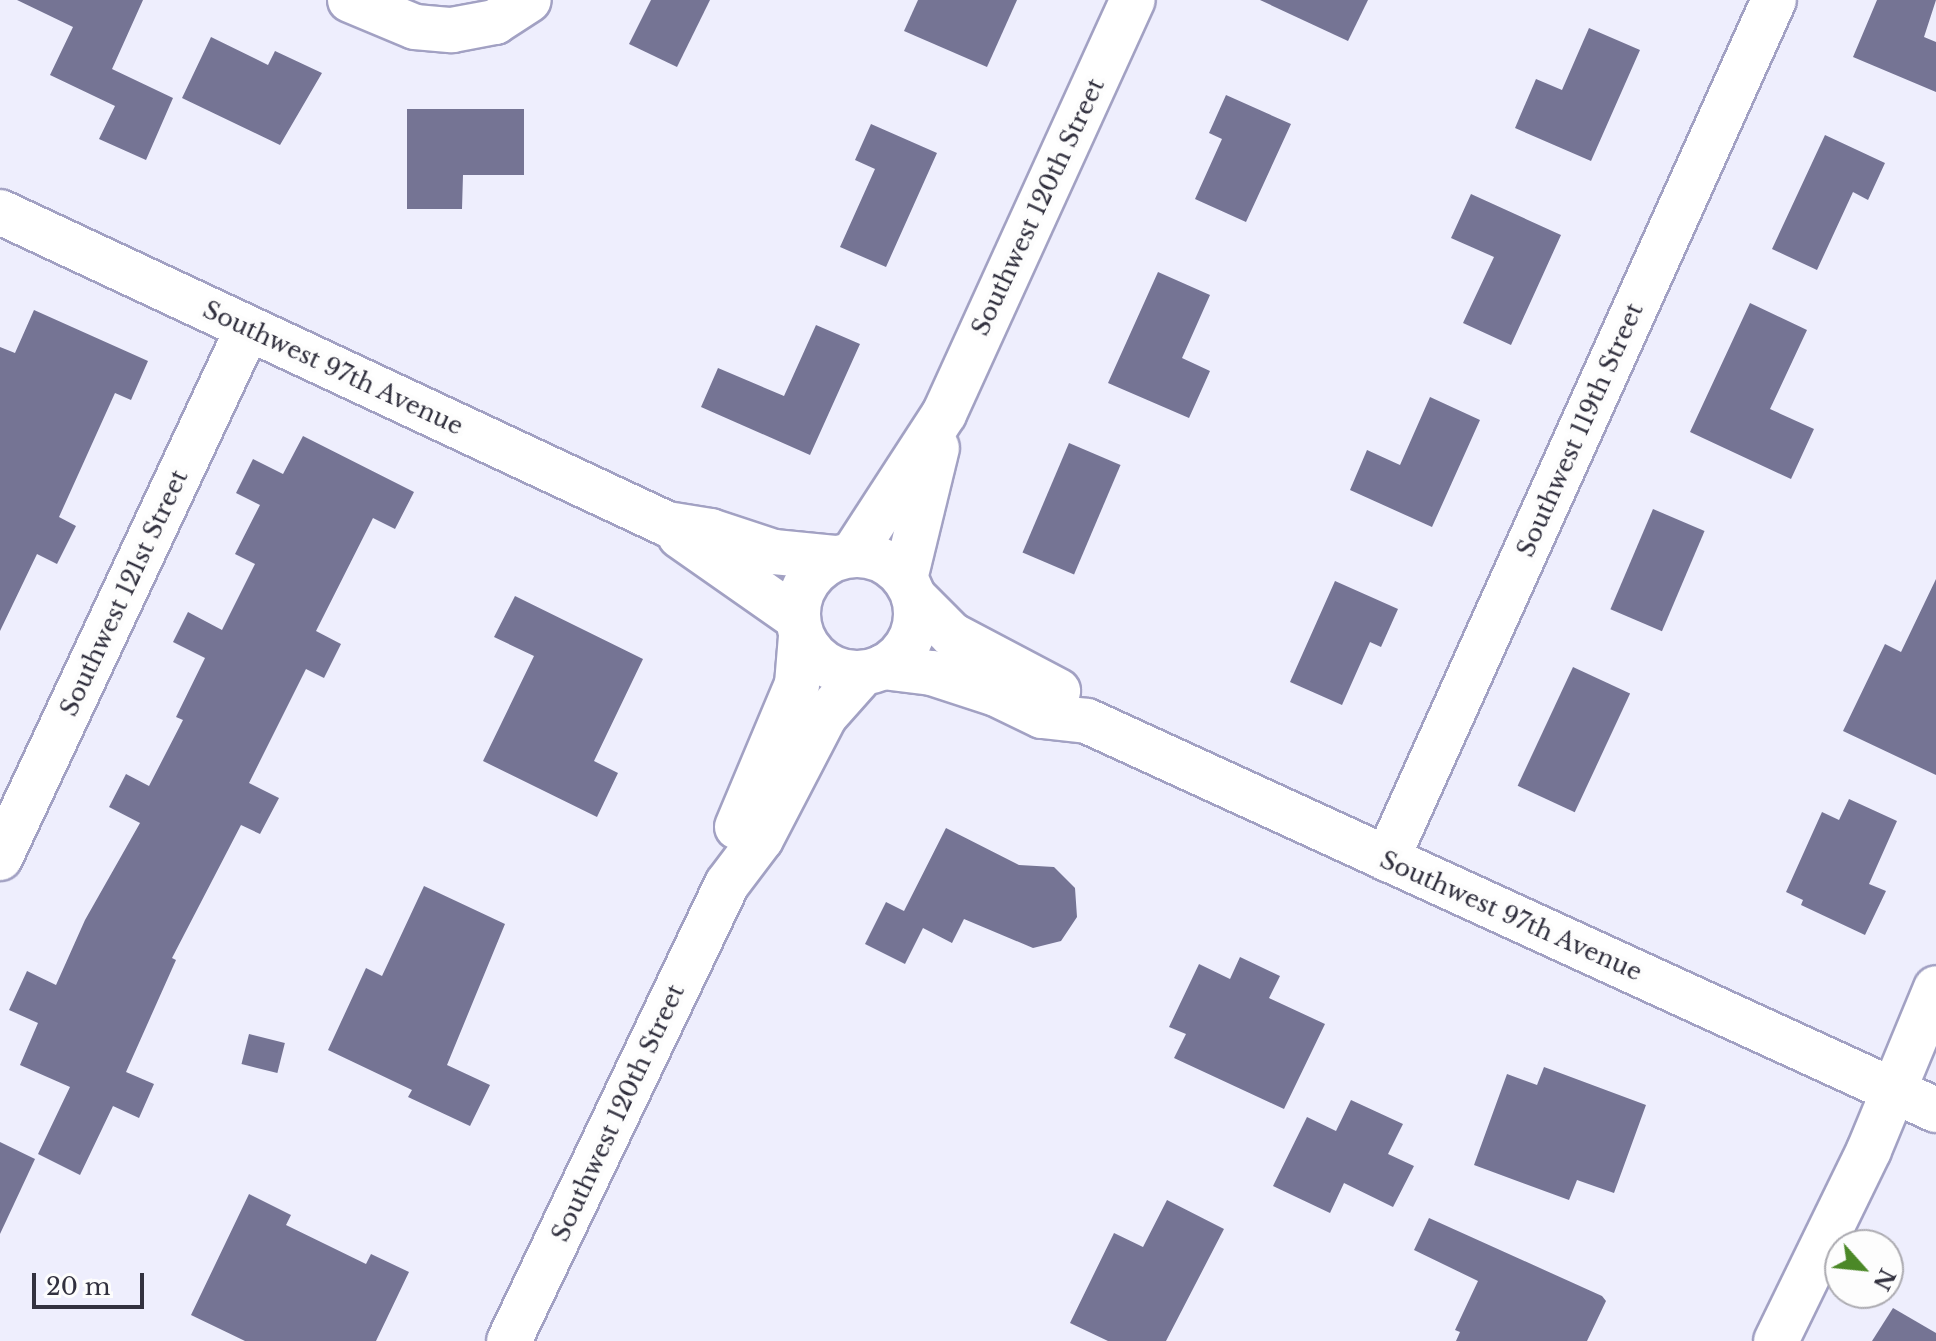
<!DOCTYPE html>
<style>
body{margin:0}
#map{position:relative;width:1936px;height:1341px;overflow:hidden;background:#eeeefd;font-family:"Libre Baskerville",serif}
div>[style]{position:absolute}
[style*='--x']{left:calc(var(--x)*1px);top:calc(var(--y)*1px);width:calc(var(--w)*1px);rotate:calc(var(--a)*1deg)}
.building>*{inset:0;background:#757494;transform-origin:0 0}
.roads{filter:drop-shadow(2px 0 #a2a1c3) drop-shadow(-2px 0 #a2a1c3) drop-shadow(0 2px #a2a1c3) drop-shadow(0 -2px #a2a1c3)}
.street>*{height:44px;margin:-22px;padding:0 22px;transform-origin:22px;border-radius:22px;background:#fff}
.secondary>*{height:44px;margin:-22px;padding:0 22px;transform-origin:22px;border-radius:22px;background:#fff}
.secondary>.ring{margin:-22px;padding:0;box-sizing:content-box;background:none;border:44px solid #fff;border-radius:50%}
span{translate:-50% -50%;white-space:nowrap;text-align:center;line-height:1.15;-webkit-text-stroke:8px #fdfdfd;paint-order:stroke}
.street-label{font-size:24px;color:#32313f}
.north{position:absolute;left:1824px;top:1229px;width:80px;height:80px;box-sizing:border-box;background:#fdfdfd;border:2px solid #acabb1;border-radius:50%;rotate:117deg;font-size:22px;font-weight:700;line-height:32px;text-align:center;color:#32313f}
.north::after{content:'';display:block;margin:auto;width:28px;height:36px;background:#4b8827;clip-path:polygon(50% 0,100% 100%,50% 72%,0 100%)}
.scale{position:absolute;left:32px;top:1273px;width:112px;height:36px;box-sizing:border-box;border:4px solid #32313f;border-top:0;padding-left:10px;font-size:24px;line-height:28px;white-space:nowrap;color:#32313f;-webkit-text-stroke:6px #fdfdfd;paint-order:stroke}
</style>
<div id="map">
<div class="building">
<div style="clip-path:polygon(17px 0,143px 0,112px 69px,173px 98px,146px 160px,99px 139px,115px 106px,50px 75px,73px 27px)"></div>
<div style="clip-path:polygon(651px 0,710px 0,677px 67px,629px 44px)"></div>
<div style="clip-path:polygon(918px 0,1017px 0,987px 67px,904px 31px)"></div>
<div style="clip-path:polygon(1260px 0,1368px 0,1348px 41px)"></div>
<div style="clip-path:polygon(1877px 0,1936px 0,1924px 37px,1936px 42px,1936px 92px,1853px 57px)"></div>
<div style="clip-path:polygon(1589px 28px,1640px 50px,1591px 161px,1515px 128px,1536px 79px,1562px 90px)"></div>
<div style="clip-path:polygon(211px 37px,268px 65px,275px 51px,322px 73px,280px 145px,182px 98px)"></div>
<div style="clip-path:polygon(1226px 95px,1291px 124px,1246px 222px,1195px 199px,1222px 139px,1209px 133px)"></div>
<div style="clip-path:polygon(407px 109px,524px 109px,524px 175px,463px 175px,462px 209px,407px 209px)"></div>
<div style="clip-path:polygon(871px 124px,937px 153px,886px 267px,840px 247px,875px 169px,855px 160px)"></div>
<div style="clip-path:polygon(1825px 135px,1885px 163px,1868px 200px,1853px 192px,1817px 270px,1772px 249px)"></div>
<div style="clip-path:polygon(1471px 194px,1561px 235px,1511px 345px,1463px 323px,1494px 257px,1451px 238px)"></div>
<div style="clip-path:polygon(1158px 272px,1210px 295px,1182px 358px,1210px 371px,1189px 418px,1108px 383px)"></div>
<div style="clip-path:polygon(1750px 303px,1807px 330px,1770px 409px,1814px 429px,1791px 479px,1690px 432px)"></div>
<div style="clip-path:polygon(34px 310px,148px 361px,131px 400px,115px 393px,59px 517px,76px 526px,57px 564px,37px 554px,0 631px,0 347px,15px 353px)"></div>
<div style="clip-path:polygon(816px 325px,860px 344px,810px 455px,701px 407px,718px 368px,784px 396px)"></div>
<div style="clip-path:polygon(1430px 397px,1480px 420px,1432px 527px,1350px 490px,1367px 450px,1400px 465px)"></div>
<div style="clip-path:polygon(303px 436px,414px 492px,395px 529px,373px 518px,316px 631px,341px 644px,324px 678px,306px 669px,249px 783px,279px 798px,260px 834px,241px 825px,172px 958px,176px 960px,126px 1072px,154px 1084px,139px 1118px,113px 1106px,80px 1175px,38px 1154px,70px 1087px,20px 1065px,38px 1023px,9px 1010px,27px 971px,56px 985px,85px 920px,140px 823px,109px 807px,126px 774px,149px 786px,183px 720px,176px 717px,205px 658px,173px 642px,188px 612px,222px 630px,255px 564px,235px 554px,260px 505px,236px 493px,253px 459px,283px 474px)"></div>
<div style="left:1069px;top:443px;width:56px;height:119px;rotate:23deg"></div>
<div style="left:1653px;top:509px;width:56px;height:109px;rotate:23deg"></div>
<div style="clip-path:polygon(1936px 579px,1936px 775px,1843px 731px,1885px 644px,1901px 652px)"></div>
<div style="clip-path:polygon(1335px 581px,1398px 609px,1381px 647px,1370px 642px,1342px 705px,1290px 682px)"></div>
<div style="clip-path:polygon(515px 596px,643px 659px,594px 761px,618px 773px,597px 817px,483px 761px,534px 656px,494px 637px)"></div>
<div style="left:1573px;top:667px;width:63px;height:131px;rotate:25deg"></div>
<div style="clip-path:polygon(1849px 799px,1897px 821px,1869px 884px,1886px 891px,1865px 935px,1801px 905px,1803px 900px,1786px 892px,1822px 812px,1839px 820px)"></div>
<div style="clip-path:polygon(946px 828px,1019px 865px,1054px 867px,1075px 888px,1077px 917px,1061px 941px,1033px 948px,964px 919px,952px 943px,923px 928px,905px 964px,865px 944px,886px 902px,904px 911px)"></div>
<div style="clip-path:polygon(424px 886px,505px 924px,447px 1065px,490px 1085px,470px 1126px,408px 1097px,412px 1090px,328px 1050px,366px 968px,382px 976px)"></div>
<div style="clip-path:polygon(1240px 957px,1280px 976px,1269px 998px,1325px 1024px,1284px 1109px,1174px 1058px,1186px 1034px,1169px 1027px,1199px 964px,1230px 979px)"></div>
<div style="left:249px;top:1034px;width:37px;height:31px;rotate:14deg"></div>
<div style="clip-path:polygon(1544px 1067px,1646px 1105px,1614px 1193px,1577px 1180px,1569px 1200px,1474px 1165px,1507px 1074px,1537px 1085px)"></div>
<div style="clip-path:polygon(1351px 1100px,1403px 1124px,1388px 1154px,1414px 1166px,1393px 1207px,1344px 1183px,1330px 1213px,1273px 1186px,1307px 1117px,1336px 1131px)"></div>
<div style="clip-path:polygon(0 1142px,35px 1159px,0 1234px)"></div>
<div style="clip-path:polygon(249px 1194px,291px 1215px,286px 1225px,366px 1264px,371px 1254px,409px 1272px,376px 1341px,245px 1341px,191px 1315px)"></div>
<div style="clip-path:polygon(1167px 1200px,1224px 1229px,1166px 1341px,1108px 1341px,1070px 1323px,1114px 1233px,1143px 1247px)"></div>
<div style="clip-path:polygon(1429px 1218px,1602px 1296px,1606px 1301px,1587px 1341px,1456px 1341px,1460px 1332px,1455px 1330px,1478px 1281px,1414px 1250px)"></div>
<div style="clip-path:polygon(1893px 1308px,1936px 1333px,1936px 1341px,1872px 1341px)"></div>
</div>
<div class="roads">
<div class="street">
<div style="--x:350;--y:0;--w:70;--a:22.6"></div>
<div style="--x:415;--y:27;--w:37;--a:5"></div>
<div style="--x:452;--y:30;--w:44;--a:-10.5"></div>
<div style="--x:495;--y:22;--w:40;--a:-32.9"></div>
<div style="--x:853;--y:554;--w:167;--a:-57"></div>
<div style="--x:944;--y:414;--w:455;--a:-65.5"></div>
<div style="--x:905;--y:579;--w:135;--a:-76.3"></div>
<div style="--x:0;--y:858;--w:585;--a:-64.92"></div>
<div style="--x:1387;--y:859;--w:942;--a:-65.75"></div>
<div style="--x:1776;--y:1341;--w:212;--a:-64"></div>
<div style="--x:1869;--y:1150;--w:175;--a:-67.5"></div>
</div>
<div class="secondary">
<div style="--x:0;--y:212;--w:736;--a:25.07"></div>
<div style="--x:667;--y:524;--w:44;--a:9.2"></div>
<div style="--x:710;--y:531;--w:67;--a:18.2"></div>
<div style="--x:774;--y:552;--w:61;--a:5.6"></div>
<div style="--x:680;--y:536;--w:143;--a:35"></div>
<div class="ring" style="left:798px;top:555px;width:74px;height:74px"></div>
<div style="--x:914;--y:597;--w:54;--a:45"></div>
<div style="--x:952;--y:635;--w:120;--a:27.8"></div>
<div style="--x:883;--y:667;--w:49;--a:7"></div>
<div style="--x:932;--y:673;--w:67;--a:18.2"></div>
<div style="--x:996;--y:694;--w:51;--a:25.6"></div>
<div style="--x:1042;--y:716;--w:45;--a:6.3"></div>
<div style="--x:1087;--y:721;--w:934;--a:24.62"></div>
<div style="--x:737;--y:827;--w:155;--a:-67.2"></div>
<div style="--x:797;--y:684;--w:48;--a:-85.2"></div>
<div style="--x:509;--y:1341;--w:506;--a:-64.5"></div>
<div style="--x:727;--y:884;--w:56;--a:-52.9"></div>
<div style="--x:761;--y:839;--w:139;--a:-62.5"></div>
<div style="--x:825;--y:716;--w:57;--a:-48.5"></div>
</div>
</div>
<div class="street-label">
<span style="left:1038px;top:207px;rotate:-65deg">Southwest 120th Street</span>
<span style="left:333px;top:368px;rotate:25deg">Southwest 97th Avenue</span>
<span style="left:1580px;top:430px;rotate:-66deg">Southwest 119th Street</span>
<span style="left:124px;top:593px;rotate:-65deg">Southwest 121st Street</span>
<span style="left:1511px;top:916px;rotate:24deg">Southwest 97th Avenue</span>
<span style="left:618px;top:1113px;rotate:-65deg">Southwest 120th Street</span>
</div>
<div class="north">N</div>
<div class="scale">20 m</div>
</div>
